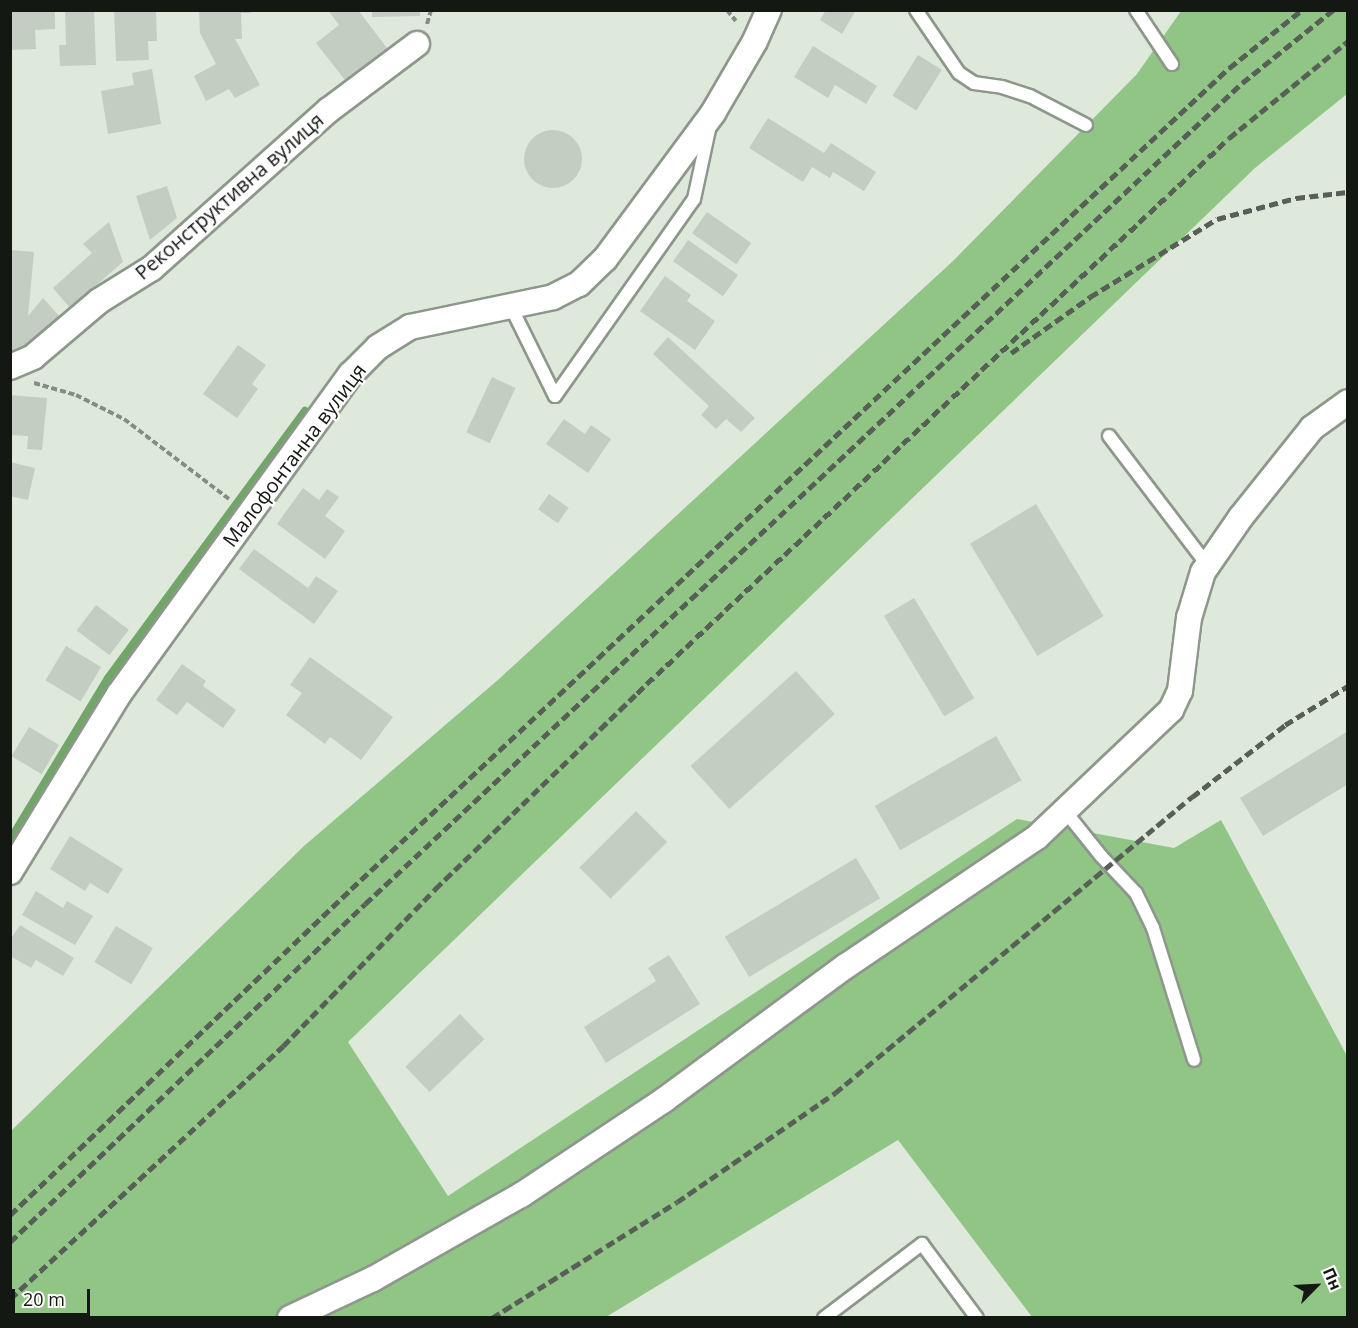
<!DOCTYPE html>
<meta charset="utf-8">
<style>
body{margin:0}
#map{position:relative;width:1358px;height:1328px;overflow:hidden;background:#dee9dc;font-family:"Open Sans",sans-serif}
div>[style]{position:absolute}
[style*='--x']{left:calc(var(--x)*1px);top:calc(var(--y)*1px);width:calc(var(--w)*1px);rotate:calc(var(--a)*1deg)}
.green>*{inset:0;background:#90c586}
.stream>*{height:8px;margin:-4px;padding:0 4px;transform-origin:4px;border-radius:4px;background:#72a669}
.building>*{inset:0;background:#c3cdc1;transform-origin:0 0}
.round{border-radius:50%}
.path>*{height:4px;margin-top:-2px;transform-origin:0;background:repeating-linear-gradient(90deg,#858d83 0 6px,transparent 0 9px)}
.roads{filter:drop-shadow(2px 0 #8d978b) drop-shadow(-2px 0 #8d978b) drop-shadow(0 2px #8d978b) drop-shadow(0 -2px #8d978b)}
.lane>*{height:12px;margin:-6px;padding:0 6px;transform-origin:6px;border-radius:6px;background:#fff}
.street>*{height:24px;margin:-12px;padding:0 12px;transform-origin:12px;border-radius:12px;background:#fff}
.rail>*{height:4.5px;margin-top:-2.25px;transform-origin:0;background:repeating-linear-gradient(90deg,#585f57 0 9px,transparent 0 13.5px)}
span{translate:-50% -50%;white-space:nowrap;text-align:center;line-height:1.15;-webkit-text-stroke:4.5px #fff;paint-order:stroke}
.street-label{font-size:20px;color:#141813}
.frame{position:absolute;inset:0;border:12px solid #141813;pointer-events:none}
.north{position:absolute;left:1286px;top:1256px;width:60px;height:60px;-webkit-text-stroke:4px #fff;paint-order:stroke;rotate:66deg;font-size:16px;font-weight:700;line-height:24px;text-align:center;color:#141813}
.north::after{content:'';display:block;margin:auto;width:21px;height:27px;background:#141813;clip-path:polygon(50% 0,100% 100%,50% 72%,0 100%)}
.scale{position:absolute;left:12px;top:1289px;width:78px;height:27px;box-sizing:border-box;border:3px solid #141813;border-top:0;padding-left:8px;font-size:18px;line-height:21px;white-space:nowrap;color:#141813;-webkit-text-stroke:4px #fff;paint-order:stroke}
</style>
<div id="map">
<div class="green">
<div style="clip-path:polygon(1181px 11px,1347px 11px,1347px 94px,1255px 168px,348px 1042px,448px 1196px,1017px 819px,1174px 848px,1221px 820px,1347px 1056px,1347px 1317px,1032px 1317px,898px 1140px,606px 1317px,11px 1318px,11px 1131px,304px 846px,499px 679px,953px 261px,1137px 74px)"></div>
</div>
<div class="stream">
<div style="--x:10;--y:840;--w:189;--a:-58.8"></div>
<div style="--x:108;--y:678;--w:332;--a:-53.6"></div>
</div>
<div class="building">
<div style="clip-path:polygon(10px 10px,55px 10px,55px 29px,35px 30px,36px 49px,10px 50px)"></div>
<div style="clip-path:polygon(65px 10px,94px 10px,96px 65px,60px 66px,59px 45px,66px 45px)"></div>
<div style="clip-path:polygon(114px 10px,156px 10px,157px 41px,148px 41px,149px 60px,116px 61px)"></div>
<div style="clip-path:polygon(199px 10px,251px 10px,251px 13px,241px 13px,242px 39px,235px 39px,260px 85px,235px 98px,229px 89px,206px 101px,194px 76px,216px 64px,200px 33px)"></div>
<div style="clip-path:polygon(328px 10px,358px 10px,387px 48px,345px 80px,316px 43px,339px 25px)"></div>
<div style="clip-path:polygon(372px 10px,420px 10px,420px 16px,372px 17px)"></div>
<div style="clip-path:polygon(826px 10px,856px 10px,842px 34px,820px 20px)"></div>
<div style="clip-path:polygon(813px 46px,877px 86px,866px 104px,835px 85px,828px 98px,794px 77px)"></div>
<div style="left:918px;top:55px;width:28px;height:48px;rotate:32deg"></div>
<div style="clip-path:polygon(152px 69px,161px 124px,108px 134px,101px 91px,134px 85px,132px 73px)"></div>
<div style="clip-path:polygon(768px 118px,824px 153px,831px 143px,876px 172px,864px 191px,833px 172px,830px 178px,812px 167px,803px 182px,749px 148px)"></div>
<div class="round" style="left:524px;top:130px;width:58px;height:58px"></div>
<div style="clip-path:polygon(167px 186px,177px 218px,150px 240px,136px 196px)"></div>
<div style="left:707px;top:212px;width:54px;height:26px;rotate:35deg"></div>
<div style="clip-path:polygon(109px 222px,123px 262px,70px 308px,53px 288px,92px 253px,83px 244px)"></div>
<div style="left:688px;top:240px;width:61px;height:26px;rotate:35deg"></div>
<div style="clip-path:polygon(10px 250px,34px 252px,28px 316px,43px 298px,62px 319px,21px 355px,10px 354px)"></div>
<div style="clip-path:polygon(665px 276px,691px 295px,687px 301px,715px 321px,695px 350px,640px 311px)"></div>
<div style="clip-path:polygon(668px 337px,755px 418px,741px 432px,726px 419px,716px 429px,701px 415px,709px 406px,653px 354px)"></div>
<div style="clip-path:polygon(238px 345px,266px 365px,252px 384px,258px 389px,237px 418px,203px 394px)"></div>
<div style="left:492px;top:377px;width:26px;height:61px;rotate:25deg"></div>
<div style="clip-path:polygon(10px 395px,47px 398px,42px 450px,27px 449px,28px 436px,10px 435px)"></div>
<div style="clip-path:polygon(564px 419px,585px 434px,591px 425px,611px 439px,588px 473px,546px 444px)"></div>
<div style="clip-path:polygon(10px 462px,35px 468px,28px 500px,10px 496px)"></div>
<div style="clip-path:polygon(303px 488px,319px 500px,327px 489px,339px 497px,325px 516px,345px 531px,325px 559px,277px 524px)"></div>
<div style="left:549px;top:494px;width:24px;height:19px;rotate:35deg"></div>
<div style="left:1036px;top:504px;width:131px;height:77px;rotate:59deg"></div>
<div style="clip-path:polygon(254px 549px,308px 588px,316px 576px,338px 591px,314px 624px,239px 569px)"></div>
<div style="left:914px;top:598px;width:117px;height:35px;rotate:59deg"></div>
<div style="left:96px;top:605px;width:41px;height:32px;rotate:37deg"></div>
<div style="left:66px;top:646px;width:41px;height:40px;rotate:31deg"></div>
<div style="clip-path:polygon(310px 657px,393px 717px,361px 760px,330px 737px,325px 744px,286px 715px,302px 693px,290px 685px)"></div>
<div style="clip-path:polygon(182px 664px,206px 681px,203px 686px,236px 710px,223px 728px,187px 702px,177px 715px,156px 700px)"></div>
<div style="left:796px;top:671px;width:58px;height:142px;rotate:48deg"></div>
<div style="left:29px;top:727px;width:35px;height:34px;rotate:31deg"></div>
<div style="clip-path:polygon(1348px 731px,1348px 784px,1263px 836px,1240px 798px)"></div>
<div style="left:996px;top:736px;width:51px;height:140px;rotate:60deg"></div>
<div style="left:636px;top:811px;width:44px;height:80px;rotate:45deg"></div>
<div style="clip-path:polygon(70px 836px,123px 869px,108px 894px,90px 883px,85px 891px,50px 869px)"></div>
<div style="left:856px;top:858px;width:47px;height:153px;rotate:59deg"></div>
<div style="clip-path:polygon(36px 891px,63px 908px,67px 901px,93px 916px,75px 945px,22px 915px)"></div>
<div style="clip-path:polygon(20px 925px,74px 958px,63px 976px,36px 960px,31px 968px,10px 956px,10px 940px)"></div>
<div style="left:116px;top:926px;width:43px;height:42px;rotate:31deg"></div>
<div style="clip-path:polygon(669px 955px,700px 1004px,606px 1063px,584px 1027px,656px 981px,648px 968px)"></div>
<div style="left:460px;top:1014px;width:35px;height:76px;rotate:46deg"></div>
</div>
<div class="path">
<div style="--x:727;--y:10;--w:14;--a:51"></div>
<div style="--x:427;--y:24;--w:15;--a:-74"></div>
<div style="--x:34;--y:383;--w:44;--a:15.9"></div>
<div style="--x:76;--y:395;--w:54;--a:26.6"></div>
<div style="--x:124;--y:419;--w:132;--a:37.3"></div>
</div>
<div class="roads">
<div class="lane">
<div style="--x:916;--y:10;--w:76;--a:55.7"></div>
<div style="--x:959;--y:73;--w:18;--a:34"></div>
<div style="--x:974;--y:83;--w:28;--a:8"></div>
<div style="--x:1002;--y:87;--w:29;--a:18"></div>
<div style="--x:1030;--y:96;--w:63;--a:27.4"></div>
<div style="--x:1136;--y:10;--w:65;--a:56.3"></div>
<div style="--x:511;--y:307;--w:99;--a:63.7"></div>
<div style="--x:555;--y:396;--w:241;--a:-54.8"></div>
<div style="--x:694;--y:199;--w:76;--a:-77.8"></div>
<div style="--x:1109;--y:436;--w:163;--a:52.7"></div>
<div style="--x:1065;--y:811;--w:58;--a:51.3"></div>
<div style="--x:1101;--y:856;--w:51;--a:46.6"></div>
<div style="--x:1136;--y:893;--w:39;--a:64"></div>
<div style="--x:1153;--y:928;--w:138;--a:72.7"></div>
<div style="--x:824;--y:1318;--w:123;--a:-37.1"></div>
<div style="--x:922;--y:1244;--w:92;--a:53.4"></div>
</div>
<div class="street">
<div style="--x:10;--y:367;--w:25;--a:-23"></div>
<div style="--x:33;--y:357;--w:87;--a:-40.3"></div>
<div style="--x:99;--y:301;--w:62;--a:-31.9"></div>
<div style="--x:152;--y:268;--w:237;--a:-41.8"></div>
<div style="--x:329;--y:110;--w:110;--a:-36.9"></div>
<div style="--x:10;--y:872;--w:209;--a:-58.5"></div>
<div style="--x:119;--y:694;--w:395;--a:-54.1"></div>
<div style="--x:351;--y:374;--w:38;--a:-45"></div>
<div style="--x:378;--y:347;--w:38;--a:-32"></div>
<div style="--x:410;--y:327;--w:146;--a:-11.8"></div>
<div style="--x:553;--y:297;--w:29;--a:-27"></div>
<div style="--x:579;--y:284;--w:36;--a:-44"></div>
<div style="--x:605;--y:259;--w:182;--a:-53.5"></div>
<div style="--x:713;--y:113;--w:83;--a:-59.7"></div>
<div style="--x:755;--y:41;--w:34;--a:-66"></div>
<div style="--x:290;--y:1318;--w:92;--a:-25.2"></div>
<div style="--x:373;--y:1279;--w:170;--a:-29.6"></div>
<div style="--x:521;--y:1195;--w:172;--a:-33.6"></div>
<div style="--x:664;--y:1100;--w:226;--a:-36.4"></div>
<div style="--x:846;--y:966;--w:230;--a:-34"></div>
<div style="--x:1037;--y:837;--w:185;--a:-43.5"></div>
<div style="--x:1171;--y:710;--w:21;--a:-65"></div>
<div style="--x:1180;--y:691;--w:74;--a:-83"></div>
<div style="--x:1189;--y:618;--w:48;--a:-73.1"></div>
<div style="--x:1203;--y:572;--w:67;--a:-55.4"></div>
<div style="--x:1241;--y:517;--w:114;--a:-51.4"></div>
<div style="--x:1312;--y:428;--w:44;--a:-35.8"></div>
</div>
</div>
<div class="rail">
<div style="--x:1011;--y:353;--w:97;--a:-35.3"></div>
<div style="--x:1090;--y:297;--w:149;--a:-31.6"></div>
<div style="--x:1217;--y:219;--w:82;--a:-14.9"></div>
<div style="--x:1296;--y:198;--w:52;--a:-6.6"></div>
<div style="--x:10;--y:1215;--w:472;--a:-43.7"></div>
<div style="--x:351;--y:889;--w:1202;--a:-43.08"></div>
<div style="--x:1229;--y:68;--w:93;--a:-38.5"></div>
<div style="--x:10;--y:1242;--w:490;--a:-43.6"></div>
<div style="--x:365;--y:904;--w:1201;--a:-43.11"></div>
<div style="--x:1242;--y:83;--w:117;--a:-38.7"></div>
<div style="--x:10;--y:1299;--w:372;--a:-42.8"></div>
<div style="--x:283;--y:1046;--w:219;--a:-45.9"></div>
<div style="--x:435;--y:889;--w:281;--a:-44.1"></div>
<div style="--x:637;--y:693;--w:811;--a:-43.15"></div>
<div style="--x:1229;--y:138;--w:154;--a:-39.2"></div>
<div style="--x:492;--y:1318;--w:218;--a:-32.1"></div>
<div style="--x:677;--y:1202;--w:192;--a:-34.6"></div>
<div style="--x:835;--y:1093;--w:464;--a:-39.7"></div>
<div style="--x:1192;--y:797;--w:118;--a:-37.7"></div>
<div style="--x:1285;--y:725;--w:74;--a:-31.8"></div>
</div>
<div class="street-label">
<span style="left:229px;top:196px;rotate:-41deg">Реконструктивна вулиця</span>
<span style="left:294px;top:455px;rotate:-53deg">Малофонтанна вулиця</span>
</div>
<div class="frame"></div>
<div class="north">Пн</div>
<div class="scale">20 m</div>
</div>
